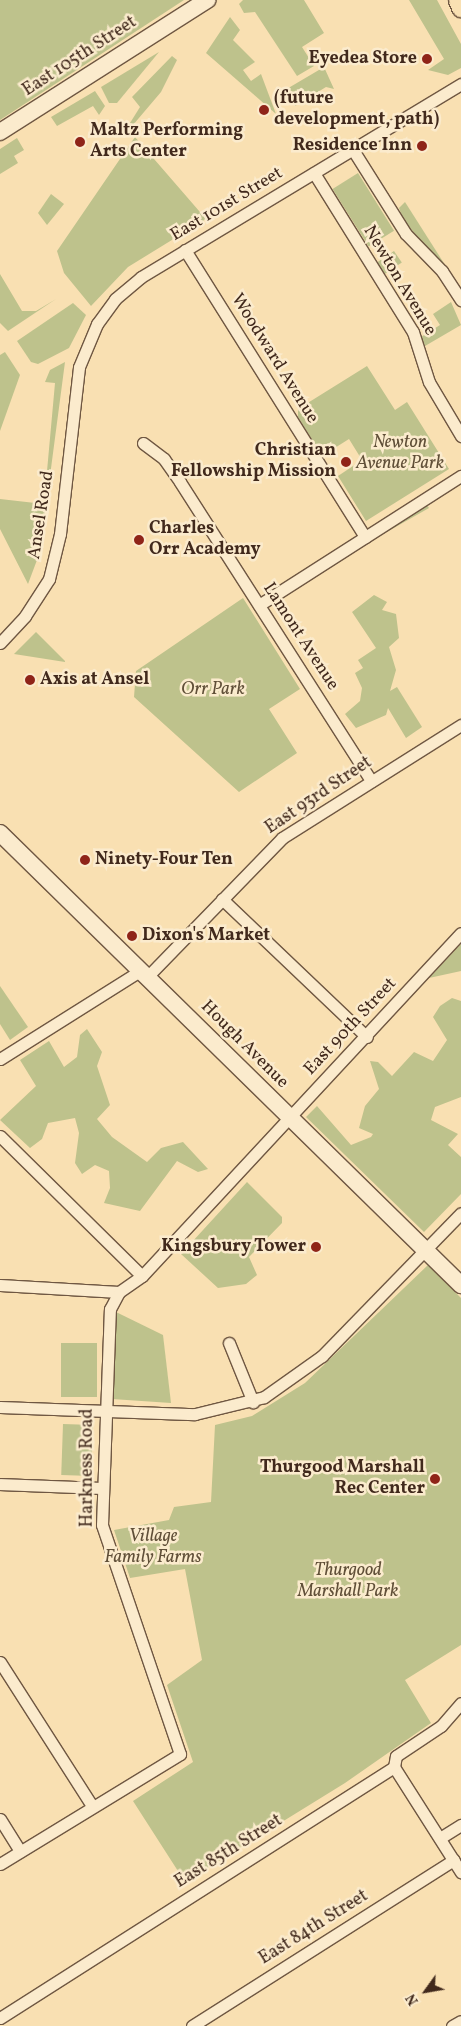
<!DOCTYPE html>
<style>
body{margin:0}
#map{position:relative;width:461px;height:2026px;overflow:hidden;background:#f9e0b2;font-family:Vollkorn,serif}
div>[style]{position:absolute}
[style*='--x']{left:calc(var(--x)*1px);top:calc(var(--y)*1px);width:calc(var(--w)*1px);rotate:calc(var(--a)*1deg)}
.green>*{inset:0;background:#bec28c;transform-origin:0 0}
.roads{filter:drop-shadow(1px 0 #6f5742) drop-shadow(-1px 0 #6f5742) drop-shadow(0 1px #6f5742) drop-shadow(0 -1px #6f5742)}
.street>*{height:11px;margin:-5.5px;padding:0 5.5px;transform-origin:5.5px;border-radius:5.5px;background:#fbebcd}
.secondary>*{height:16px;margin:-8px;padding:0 8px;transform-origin:8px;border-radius:8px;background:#fbebcd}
.primary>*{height:19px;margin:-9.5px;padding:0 9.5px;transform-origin:9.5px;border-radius:9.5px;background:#f9e0b2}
.dots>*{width:14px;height:14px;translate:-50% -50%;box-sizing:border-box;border:2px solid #fbebcd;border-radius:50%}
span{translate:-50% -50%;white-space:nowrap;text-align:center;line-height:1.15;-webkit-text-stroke:5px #fbebcd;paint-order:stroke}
.street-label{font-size:18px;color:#41291c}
.poi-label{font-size:18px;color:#41291c;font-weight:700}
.right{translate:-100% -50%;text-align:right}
.left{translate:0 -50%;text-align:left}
.park-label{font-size:18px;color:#604f38;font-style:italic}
.north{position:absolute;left:401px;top:1966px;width:50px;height:50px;-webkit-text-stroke:4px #fbebcd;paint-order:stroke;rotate:238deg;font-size:14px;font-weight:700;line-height:20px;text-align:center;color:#41291c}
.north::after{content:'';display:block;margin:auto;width:18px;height:22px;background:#41291c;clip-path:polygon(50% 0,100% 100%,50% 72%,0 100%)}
</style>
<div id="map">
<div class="green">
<div style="clip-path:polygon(0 0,184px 0,0 120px)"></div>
<div style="clip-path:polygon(243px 0,304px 0,324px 33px,302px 47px,314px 66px,297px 76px,255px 12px,244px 13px,239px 4px)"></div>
<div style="clip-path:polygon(409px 0,437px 0,461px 44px,461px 68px,448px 75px,428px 70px,444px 59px)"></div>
<div style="clip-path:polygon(230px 17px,240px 30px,233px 40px,255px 62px,243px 70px,251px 81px,261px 74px,276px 114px,206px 53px)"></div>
<div style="clip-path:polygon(159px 52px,117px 103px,109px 103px,101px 87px)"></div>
<div style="clip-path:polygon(172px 56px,177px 60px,161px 92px,133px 125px,130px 123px,140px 107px,132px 97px)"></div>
<div style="clip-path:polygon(324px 67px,334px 89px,326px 87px,295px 106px,285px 90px)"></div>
<div style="clip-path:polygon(95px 91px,105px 106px,99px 115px,93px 106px,57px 126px,51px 117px)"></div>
<div style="clip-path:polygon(135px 137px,206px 219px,128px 267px,91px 306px,64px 273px,57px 251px)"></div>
<div style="clip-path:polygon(17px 138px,24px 150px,14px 156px,18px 163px,0 174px,0 149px)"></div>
<div style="left:358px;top:173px;width:68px;height:30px;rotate:58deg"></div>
<div style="clip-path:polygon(51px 194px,64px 204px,47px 225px,38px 213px)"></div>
<div style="clip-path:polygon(405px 202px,461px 290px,461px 292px,403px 219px,399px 208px)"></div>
<div style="left:394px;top:251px;width:14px;height:21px;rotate:56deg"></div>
<div style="clip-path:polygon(0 274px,22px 311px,36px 311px,56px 299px,8px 331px,0 323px)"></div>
<div style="clip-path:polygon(451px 302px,461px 325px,425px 346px,421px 337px,440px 325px,433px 314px)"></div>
<div style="clip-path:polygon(73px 303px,86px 315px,69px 348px,38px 364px,31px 362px,17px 341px)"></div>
<div style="clip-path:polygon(5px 352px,20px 375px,0 431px,0 355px)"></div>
<div style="clip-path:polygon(65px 362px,40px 552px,28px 584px,0 529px,0 499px,44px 504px,55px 383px,45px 382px,50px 370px)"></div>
<div style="clip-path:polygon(367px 366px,395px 410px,407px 402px,449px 469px,366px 521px,338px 476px,362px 460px,349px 439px,322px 456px,298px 417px,298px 409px)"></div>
<div style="clip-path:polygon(427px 505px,429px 508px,364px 545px)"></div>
<div style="clip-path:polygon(374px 595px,387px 602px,382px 610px,396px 614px,399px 638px,389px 647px,396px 670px,390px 691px,397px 687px,422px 727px,406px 738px,388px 708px,386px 715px,356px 728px,345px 714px,360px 701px,362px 688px,355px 673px,363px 668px,358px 660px,376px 648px,352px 612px)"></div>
<div style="clip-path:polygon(243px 598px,300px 689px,269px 709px,297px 753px,239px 792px,134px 697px,136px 671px)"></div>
<div style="clip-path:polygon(36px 632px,65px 661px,65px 662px,14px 654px)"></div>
<div style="clip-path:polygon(461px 944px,461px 971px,429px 978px)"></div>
<div style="clip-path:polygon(0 986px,28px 1027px,10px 1040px,0 1024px)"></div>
<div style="clip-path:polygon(452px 998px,461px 1001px,461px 1097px,435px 1107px,431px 1120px,458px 1134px,448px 1145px,461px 1157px,461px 1194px,424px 1232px,306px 1117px,317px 1106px,351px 1145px,371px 1137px,373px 1134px,359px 1128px,365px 1106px,379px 1089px,370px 1061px,378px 1062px,392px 1076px,414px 1052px,433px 1061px,447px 1040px,433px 1017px,440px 1006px)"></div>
<div style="clip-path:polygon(87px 1029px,102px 1052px,97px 1066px,110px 1105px,97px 1119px,112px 1137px,147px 1162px,161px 1148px,183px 1142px,208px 1169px,198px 1172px,177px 1161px,140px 1211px,104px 1203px,110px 1188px,109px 1171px,95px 1165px,82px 1174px,75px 1163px,79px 1133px,75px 1118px,48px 1123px,42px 1139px,30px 1148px,0 1120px,36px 1086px,20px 1060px,49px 1041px,64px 1067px,77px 1057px,80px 1035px)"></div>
<div style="clip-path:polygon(247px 1182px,282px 1217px,282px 1223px,249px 1257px,257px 1275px,246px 1284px,218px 1288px,181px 1254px)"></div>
<div style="clip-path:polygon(428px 1265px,461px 1298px,461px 1645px,405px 1680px,431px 1723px,345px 1783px,185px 1882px,133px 1801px,193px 1762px,167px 1685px,202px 1660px,185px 1569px,130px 1578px,114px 1530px,169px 1520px,174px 1507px,211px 1502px,215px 1425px,252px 1416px,305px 1383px)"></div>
<div style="clip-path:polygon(116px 1312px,163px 1335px,171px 1403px,112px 1399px)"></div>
<div style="left:61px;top:1343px;width:36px;height:54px"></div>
<div style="left:63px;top:1424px;width:30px;height:51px;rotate:2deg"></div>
</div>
<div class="roads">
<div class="street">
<div style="--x:353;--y:150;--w:99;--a:57.8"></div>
<div style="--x:406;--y:234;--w:52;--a:45.8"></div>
<div style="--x:442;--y:271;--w:35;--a:57"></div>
<div style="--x:314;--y:173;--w:187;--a:58.1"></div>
<div style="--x:413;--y:332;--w:52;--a:72.3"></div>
<div style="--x:429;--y:382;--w:63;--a:59.3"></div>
<div style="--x:185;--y:250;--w:339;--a:57.9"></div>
<div style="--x:143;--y:443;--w:26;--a:37"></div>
<div style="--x:164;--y:459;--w:28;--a:55"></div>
<div style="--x:180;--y:482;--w:355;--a:57.4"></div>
<div style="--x:259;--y:605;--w:240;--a:-32.6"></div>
<div style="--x:0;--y:643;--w:37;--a:-47"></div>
<div style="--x:25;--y:616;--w:44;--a:-57"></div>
<div style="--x:49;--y:579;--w:46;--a:-76.3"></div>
<div style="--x:60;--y:534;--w:168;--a:-83.5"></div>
<div style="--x:79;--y:367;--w:47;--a:-67.3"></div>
<div style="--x:97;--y:324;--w:31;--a:-54"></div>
<div style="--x:115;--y:299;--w:34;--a:-40"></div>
<div style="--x:141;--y:277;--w:374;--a:-31.1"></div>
<div style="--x:222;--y:899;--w:200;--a:43.6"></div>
<div style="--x:147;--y:977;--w:194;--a:-45.8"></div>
<div style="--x:282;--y:838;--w:212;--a:-32.3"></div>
<div style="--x:0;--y:1059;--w:165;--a:-32.2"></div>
<div style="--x:0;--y:1136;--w:199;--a:44.6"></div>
<div style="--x:0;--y:1285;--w:119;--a:3.4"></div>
<div style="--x:229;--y:1343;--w:64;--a:67.9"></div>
<div style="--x:0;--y:1407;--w:195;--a:2.1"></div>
<div style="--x:195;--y:1414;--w:71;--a:-13.8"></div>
<div style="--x:264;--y:1397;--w:71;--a:-35.3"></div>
<div style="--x:322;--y:1356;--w:199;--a:-45.8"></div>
<div style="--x:0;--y:1484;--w:103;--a:2.2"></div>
<div style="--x:0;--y:1662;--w:171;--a:57.4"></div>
<div style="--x:394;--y:1767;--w:125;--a:57.5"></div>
<div style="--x:0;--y:1819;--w:38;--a:58"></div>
<div style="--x:440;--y:1838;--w:25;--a:-32"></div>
<div style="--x:0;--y:1864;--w:211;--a:-31.4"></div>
<div style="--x:180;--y:1754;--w:242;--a:-108.8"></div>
<div style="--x:102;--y:1525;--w:216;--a:-87.9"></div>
<div style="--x:110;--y:1309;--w:19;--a:-62"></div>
<div style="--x:119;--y:1292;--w:28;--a:-35"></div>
<div style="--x:142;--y:1276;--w:468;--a:-47.1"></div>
<div style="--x:0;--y:2018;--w:467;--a:-32.5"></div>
<div style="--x:394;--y:1767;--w:11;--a:-80"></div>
<div style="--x:396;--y:1756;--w:54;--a:-33.7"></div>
<div style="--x:441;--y:1726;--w:30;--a:-49"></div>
<div style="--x:192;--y:2026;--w:310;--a:-32.4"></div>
<div style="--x:452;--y:2026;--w:10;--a:-29"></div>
</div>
<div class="secondary">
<div style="--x:0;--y:132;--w:246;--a:-32.5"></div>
<div style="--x:0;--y:833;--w:646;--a:44.44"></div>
</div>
<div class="primary">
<div style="--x:458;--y:0;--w:8;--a:67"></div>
</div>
</div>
<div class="dots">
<div style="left:427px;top:59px;background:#8f2418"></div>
<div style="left:264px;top:110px;background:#8f2418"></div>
<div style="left:80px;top:142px;background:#8f2418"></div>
<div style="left:422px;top:146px;background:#8f2418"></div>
<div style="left:346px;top:462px;background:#8f2418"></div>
<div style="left:139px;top:540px;background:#8f2418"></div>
<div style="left:30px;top:680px;background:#8f2418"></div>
<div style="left:85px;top:860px;background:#8f2418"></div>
<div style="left:132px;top:936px;background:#8f2418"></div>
<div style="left:316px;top:1247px;background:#8f2418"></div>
<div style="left:435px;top:1479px;background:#8f2418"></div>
</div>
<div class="street-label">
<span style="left:80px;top:57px;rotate:-33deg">East 105th Street</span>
<span style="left:227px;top:205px;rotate:-31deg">East 101st Street</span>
<span style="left:399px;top:281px;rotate:59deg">Newton Avenue</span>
<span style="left:274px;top:359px;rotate:58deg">Woodward Avenue</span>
<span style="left:42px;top:515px;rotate:-81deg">Ansel Road</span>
<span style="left:300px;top:637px;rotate:57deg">Lamont Avenue</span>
<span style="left:319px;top:796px;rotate:-34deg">East 93rd Street</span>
<span style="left:351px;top:1027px;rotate:-47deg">East 90th Street</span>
<span style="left:244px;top:1045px;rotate:45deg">Hough Avenue</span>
<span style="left:88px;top:1468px;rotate:-90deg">Harkness Road</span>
<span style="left:229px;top:1852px;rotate:-32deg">East 85th Street</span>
<span style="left:314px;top:1928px;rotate:-32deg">East 84th Street</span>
</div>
<div class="poi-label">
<span class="right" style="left:417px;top:59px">Eyedea Store</span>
<span class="left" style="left:274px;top:110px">(future<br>development, path)</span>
<span class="left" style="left:90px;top:142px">Maltz Performing<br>Arts Center</span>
<span class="right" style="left:412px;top:146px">Residence Inn</span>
<span class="right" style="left:336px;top:462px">Christian<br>Fellowship Mission</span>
<span class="left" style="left:149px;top:540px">Charles<br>Orr Academy</span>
<span class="left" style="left:40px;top:680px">Axis at Ansel</span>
<span class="left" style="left:95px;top:860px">Ninety-Four Ten</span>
<span class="left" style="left:142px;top:936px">Dixon's Market</span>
<span class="right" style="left:306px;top:1247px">Kingsbury Tower</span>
<span class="right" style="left:425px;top:1479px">Thurgood Marshall<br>Rec Center</span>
</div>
<div class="park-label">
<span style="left:400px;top:454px">Newton<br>Avenue Park</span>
<span style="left:213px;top:690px">Orr Park</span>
<span style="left:153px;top:1548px">Village<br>Family Farms</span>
<span style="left:348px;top:1582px">Thurgood<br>Marshall Park</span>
</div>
<div class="north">N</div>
</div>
